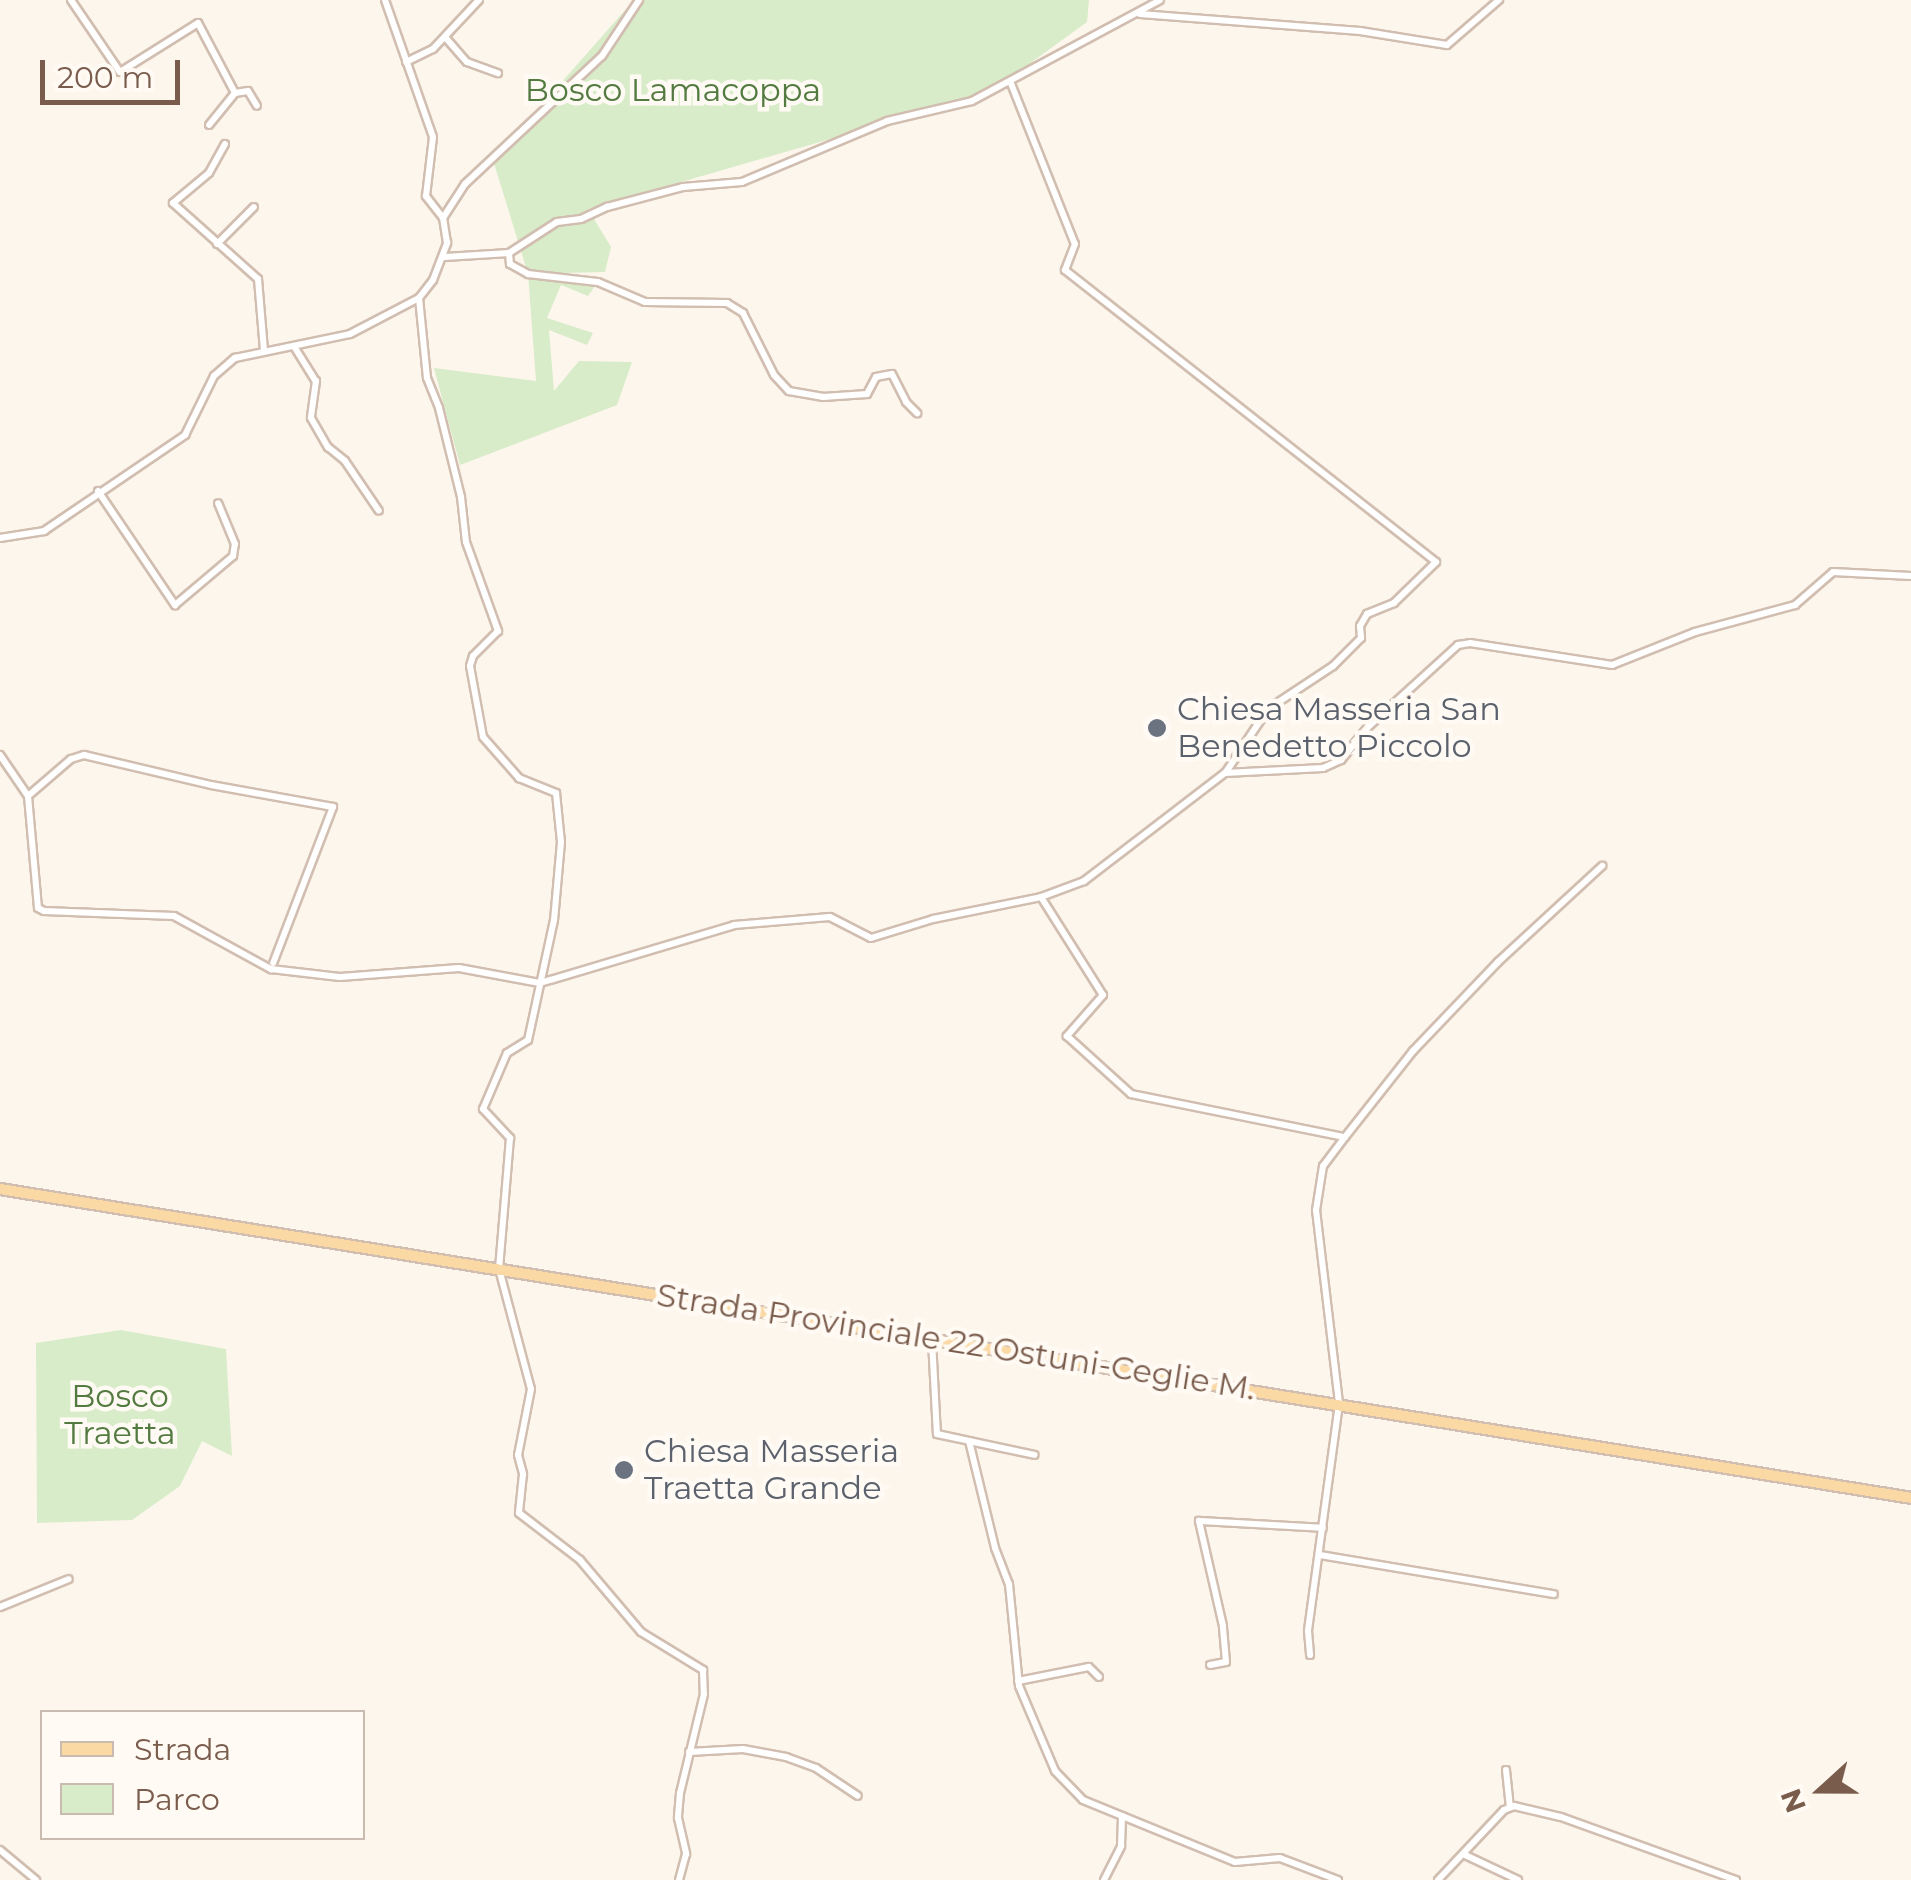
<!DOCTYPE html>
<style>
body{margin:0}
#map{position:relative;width:1911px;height:1880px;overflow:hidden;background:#fdf6ec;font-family:Montserrat,sans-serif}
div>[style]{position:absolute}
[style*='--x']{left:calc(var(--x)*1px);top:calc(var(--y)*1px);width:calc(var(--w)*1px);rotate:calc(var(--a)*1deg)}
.green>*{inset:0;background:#d8ecc9}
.roads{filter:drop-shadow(2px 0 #d1beb0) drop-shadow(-2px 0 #d1beb0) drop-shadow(0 2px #d1beb0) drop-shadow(0 -2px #d1beb0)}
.minor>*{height:6px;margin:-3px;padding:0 3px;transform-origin:3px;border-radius:3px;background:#fff}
.major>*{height:10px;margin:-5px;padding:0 5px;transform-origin:5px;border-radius:5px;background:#fbd9a5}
.dots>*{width:28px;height:28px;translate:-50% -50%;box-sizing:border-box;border:5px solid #fffaf3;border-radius:50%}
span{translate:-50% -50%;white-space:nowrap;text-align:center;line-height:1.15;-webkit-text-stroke:9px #fffaf3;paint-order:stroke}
.park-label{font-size:32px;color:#537a41}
.worship-label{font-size:32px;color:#5b616d}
.left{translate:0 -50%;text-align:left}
.street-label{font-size:32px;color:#7a5c4d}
.legend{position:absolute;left:40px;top:1710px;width:325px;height:130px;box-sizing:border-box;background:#fffaf3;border:2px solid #cabbb1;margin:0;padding:12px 18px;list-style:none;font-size:30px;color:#7a5c4d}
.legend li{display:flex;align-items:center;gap:20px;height:50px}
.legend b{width:50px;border:2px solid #cabbb1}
.north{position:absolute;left:1771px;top:1740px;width:100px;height:100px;-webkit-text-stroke:8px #fffaf3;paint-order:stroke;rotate:249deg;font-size:28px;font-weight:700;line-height:40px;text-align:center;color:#7a5c4d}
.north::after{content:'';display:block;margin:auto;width:35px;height:45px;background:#7a5c4d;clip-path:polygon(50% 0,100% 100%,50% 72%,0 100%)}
.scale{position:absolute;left:40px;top:60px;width:140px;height:45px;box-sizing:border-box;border:5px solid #7a5c4d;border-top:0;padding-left:12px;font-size:30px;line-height:35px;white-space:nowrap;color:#7a5c4d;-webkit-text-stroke:8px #fffaf3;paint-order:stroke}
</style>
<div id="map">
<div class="green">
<div style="clip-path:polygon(634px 0,1089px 0,1087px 22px,989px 93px,588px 209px,611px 247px,605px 272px,562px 273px,598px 282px,588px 296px,561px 285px,547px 318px,593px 333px,587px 345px,549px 330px,554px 391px,579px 361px,632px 362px,617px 405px,460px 465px,434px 368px,536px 381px,528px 274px,493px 160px)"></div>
<div style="clip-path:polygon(121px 1330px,226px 1349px,232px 1456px,202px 1441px,180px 1486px,132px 1520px,37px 1523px,36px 1343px)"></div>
</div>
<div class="roads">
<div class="minor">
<div style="--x:71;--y:0;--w:87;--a:55.8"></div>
<div style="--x:120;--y:72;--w:92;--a:-32.1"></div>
<div style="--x:198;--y:23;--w:79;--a:62.1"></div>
<div style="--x:235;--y:93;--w:41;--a:129.1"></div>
<div style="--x:1140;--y:14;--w:221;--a:4.4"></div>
<div style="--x:1360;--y:31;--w:88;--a:9.1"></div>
<div style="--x:1447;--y:45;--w:69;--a:-40.9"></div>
<div style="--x:445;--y:37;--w:33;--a:49"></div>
<div style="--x:467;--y:62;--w:33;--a:20"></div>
<div style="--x:406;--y:62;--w:30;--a:-26"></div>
<div style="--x:433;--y:49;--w:67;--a:-46.8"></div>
<div style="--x:1010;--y:81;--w:175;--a:68.3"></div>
<div style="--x:1075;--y:244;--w:28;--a:111"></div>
<div style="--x:1065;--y:270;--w:472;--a:38.2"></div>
<div style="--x:1436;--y:562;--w:59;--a:135.7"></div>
<div style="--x:1394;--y:603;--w:29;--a:158"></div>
<div style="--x:1367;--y:614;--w:14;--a:120"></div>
<div style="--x:1360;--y:626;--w:12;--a:85"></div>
<div style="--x:1361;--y:638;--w:40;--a:135"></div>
<div style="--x:1333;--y:666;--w:78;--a:146.5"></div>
<div style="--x:1268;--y:709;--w:76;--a:123.7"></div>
<div style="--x:235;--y:93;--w:13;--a:-9"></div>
<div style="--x:248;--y:91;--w:17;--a:59"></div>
<div style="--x:225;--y:144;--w:33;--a:119"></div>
<div style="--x:209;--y:173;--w:47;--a:140.2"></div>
<div style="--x:173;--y:203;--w:114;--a:41.8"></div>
<div style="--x:258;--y:279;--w:72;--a:85.2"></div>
<div style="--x:443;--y:218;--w:40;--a:-57.1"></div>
<div style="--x:465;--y:184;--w:187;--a:-43.1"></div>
<div style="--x:602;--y:56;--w:67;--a:-56.5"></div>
<div style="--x:217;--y:244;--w:52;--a:-45"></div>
<div style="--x:509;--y:253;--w:11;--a:85"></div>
<div style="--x:510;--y:264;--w:21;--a:29"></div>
<div style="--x:528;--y:274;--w:70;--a:6.5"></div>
<div style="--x:598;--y:282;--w:51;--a:23.1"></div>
<div style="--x:645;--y:302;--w:82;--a:0.7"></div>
<div style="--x:727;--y:303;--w:19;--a:32"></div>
<div style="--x:743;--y:313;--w:69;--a:63.4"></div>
<div style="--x:774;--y:375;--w:22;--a:47"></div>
<div style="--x:789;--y:391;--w:35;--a:10"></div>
<div style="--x:823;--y:397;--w:44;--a:-3.9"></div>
<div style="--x:867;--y:394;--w:19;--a:-62"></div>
<div style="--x:876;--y:377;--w:16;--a:-11"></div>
<div style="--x:892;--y:374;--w:31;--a:63"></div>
<div style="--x:906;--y:402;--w:16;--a:45"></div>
<div style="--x:445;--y:257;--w:64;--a:-3.6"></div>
<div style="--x:509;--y:253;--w:57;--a:-32.9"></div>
<div style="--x:557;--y:222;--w:24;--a:-7"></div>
<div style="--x:581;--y:219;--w:29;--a:-25"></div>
<div style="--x:607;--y:207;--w:79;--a:-14.7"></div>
<div style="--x:683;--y:187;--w:59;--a:-4.8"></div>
<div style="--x:742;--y:182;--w:157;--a:-22.8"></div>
<div style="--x:887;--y:121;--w:87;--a:-13.2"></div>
<div style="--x:972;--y:101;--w:213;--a:-28.2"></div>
<div style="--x:419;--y:298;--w:80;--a:84.3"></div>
<div style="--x:427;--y:378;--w:32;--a:68"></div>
<div style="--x:439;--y:408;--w:92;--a:76.1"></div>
<div style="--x:461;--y:497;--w:45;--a:83.7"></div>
<div style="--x:466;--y:542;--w:95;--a:70.2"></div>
<div style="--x:498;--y:631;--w:35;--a:135"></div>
<div style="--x:473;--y:656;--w:10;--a:107"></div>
<div style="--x:470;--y:666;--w:72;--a:79.6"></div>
<div style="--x:483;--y:737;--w:55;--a:48.7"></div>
<div style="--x:519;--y:778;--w:40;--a:22"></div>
<div style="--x:556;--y:793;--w:49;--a:84.2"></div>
<div style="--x:561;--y:842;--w:78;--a:95.1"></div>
<div style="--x:554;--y:920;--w:123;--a:102.2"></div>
<div style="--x:528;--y:1040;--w:25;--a:148"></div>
<div style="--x:507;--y:1053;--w:61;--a:113.2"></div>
<div style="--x:483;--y:1109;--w:40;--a:47"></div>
<div style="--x:510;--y:1138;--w:131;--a:94.8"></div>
<div style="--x:499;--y:1269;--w:124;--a:75.1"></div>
<div style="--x:531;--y:1389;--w:67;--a:101.1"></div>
<div style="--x:518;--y:1455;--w:20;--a:75"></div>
<div style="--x:523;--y:1474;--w:39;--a:96"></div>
<div style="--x:519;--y:1513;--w:77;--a:37.6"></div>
<div style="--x:580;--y:1560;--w:94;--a:49.7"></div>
<div style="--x:641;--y:1632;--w:73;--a:31.5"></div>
<div style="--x:703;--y:1670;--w:24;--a:88"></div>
<div style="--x:704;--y:1694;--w:102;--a:103.6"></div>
<div style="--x:680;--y:1793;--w:25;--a:95"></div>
<div style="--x:678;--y:1818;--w:37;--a:77"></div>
<div style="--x:686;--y:1854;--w:27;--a:105"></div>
<div style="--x:295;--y:348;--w:39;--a:58"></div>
<div style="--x:316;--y:381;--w:37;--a:98"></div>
<div style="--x:311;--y:418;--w:34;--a:60"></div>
<div style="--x:328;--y:447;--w:22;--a:39"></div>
<div style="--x:345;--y:461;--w:60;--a:55.8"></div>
<div style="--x:98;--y:491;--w:138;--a:56"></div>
<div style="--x:175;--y:605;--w:76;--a:-40.2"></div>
<div style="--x:233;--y:556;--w:12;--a:-81"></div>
<div style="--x:235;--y:544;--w:44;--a:-112.5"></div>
<div style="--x:0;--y:538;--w:45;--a:-9"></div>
<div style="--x:44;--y:531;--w:171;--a:-34.2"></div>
<div style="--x:185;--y:435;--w:66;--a:-63.8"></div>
<div style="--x:214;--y:376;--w:28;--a:-41"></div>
<div style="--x:235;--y:358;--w:117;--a:-11.8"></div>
<div style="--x:350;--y:334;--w:78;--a:-27.6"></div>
<div style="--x:419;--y:298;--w:23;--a:-52"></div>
<div style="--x:433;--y:280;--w:40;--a:-69"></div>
<div style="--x:447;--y:243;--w:25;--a:-99"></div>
<div style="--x:443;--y:218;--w:28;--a:-128"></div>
<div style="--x:426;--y:196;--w:59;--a:-83.2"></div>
<div style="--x:433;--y:137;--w:145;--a:-109.3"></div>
<div style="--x:0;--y:755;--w:50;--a:55.7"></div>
<div style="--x:28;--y:796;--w:112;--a:84.9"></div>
<div style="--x:38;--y:908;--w:7;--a:27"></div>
<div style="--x:44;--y:911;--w:130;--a:2.2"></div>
<div style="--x:174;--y:916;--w:111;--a:28.7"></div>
<div style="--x:271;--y:969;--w:69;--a:6.6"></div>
<div style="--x:340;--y:977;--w:119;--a:-4.3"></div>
<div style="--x:459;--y:968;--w:82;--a:10.5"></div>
<div style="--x:540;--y:983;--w:202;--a:-16.6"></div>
<div style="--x:734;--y:925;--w:96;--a:-4.8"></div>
<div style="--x:830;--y:917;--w:46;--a:27.1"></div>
<div style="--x:871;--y:938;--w:65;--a:-17"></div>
<div style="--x:933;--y:919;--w:110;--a:-11.5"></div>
<div style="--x:1041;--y:897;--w:46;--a:-20.4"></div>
<div style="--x:1084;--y:881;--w:178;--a:-37.5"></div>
<div style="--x:1225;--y:773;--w:98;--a:-2.9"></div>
<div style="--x:1323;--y:768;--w:20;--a:-24"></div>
<div style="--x:1341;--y:760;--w:43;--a:-50.7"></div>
<div style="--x:1368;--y:727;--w:122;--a:-42.3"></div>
<div style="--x:1458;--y:645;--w:12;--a:-9"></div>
<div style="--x:1470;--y:643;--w:144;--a:8.8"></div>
<div style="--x:1612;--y:665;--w:89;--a:-21.7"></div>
<div style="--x:1695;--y:632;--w:104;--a:-15.1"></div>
<div style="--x:1795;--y:605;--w:50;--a:-41"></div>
<div style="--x:1833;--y:572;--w:78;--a:2.9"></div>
<div style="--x:28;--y:796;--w:57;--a:-40.7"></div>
<div style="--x:71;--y:759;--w:14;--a:-17"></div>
<div style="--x:84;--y:755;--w:130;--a:13.3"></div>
<div style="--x:211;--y:785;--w:124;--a:10.2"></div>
<div style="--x:333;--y:807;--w:167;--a:111"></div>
<div style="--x:1041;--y:897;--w:116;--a:57.7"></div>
<div style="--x:1103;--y:995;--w:55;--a:131.3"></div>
<div style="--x:1067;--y:1036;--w:86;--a:42.2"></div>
<div style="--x:1131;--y:1094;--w:218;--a:11.4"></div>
<div style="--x:1345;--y:1137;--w:36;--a:127"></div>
<div style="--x:1323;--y:1166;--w:45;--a:99"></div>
<div style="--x:1316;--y:1210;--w:195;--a:83.2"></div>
<div style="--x:1339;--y:1404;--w:229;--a:97.8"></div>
<div style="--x:1308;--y:1631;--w:24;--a:85"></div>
<div style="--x:1345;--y:1137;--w:110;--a:-51.7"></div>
<div style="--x:1413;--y:1051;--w:123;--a:-46.3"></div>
<div style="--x:1498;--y:962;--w:142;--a:-42.7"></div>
<div style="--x:932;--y:1340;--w:94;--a:87"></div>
<div style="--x:937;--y:1434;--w:33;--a:12"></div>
<div style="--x:969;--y:1441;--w:110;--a:76.3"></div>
<div style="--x:995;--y:1548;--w:39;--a:69"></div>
<div style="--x:1009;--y:1584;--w:102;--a:84.4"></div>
<div style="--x:1019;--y:1686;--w:92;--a:67"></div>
<div style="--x:1055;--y:1771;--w:40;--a:46"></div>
<div style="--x:1083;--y:1800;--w:164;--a:22.2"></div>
<div style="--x:1235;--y:1862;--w:45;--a:-5.1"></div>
<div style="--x:1280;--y:1858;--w:62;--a:20.8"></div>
<div style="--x:969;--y:1441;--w:67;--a:12"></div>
<div style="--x:1320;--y:1555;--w:237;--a:9.5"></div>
<div style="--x:0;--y:1607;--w:74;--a:-22.1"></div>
<div style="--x:1210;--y:1665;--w:16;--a:-11"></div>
<div style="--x:1226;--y:1662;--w:36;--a:-95"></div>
<div style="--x:1223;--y:1626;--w:108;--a:-102.9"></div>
<div style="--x:1199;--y:1521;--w:124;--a:3.2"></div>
<div style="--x:1018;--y:1681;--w:72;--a:-11.2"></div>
<div style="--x:1089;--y:1667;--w:14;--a:45"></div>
<div style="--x:689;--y:1752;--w:54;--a:-3.2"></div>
<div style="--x:743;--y:1749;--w:44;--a:10.5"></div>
<div style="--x:786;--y:1757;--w:32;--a:20"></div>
<div style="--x:816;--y:1768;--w:50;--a:33.7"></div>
<div style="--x:1506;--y:1770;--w:37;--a:84"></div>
<div style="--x:0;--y:1850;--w:47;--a:39.8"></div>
<div style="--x:1463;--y:1854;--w:61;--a:25.3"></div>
<div style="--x:1104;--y:1880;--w:38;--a:-63"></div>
<div style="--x:1121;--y:1846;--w:30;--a:-88"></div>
<div style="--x:1438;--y:1880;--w:96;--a:-46.7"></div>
<div style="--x:1504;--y:1810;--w:11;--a:-22"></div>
<div style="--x:1514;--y:1806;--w:48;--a:13.2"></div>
<div style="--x:1561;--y:1817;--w:186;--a:19.8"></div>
</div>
<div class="major">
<div style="--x:0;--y:1189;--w:1936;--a:9.18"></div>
</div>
</div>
<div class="dots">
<div style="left:1157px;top:728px;background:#6b7280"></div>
<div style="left:624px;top:1470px;background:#6b7280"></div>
</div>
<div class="park-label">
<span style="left:673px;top:90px">Bosco Lamacoppa</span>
<span style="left:120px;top:1415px">Bosco<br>Traetta</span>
</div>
<div class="worship-label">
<span class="left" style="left:1177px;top:728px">Chiesa Masseria San<br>Benedetto Piccolo</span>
<span class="left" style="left:644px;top:1470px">Chiesa Masseria<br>Traetta Grande</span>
</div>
<div class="street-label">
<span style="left:956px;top:1342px;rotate:9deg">Strada Provinciale 22 Ostuni-Ceglie M.</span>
</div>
<ul class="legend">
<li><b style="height:12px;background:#fbd9a5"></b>Strada</li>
<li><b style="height:28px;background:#d8ecc9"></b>Parco</li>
</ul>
<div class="north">N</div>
<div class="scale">200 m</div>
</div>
